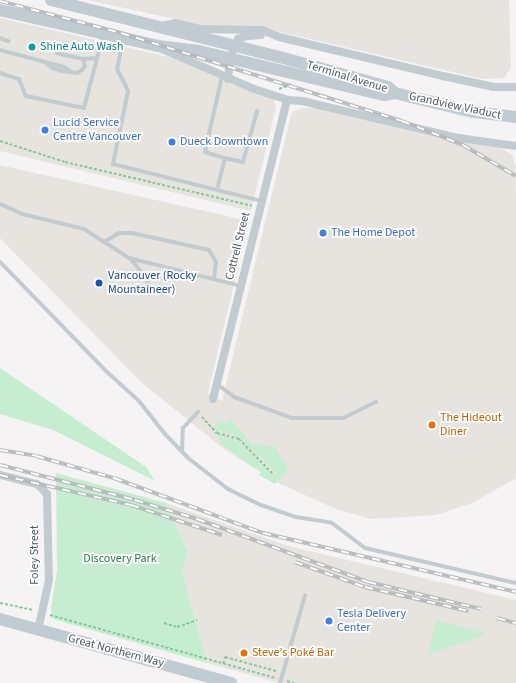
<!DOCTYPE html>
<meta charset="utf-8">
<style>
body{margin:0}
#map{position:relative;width:516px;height:683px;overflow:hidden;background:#f5f3f3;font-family:"Source Sans 3",sans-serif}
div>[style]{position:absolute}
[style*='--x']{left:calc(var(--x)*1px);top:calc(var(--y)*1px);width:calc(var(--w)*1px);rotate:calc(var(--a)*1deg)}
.commercial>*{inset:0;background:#e7e4df}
.green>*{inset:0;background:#c7edd1}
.path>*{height:1.5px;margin-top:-0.75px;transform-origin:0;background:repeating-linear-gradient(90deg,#82c89c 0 3px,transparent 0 5px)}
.lane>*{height:4px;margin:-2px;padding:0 2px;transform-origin:2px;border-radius:2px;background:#c2cbd0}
.street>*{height:8px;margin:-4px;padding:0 4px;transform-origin:4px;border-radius:4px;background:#c2cbd0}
.secondary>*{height:12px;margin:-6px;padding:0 6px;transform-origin:6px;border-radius:6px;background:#c1cbd2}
.rail>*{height:4px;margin-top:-2px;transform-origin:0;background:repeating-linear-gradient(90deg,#fff 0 8px,#b6b9bc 0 16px);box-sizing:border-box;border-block:1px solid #b6b9bc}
.dots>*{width:11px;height:11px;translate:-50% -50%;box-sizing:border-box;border:2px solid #fff;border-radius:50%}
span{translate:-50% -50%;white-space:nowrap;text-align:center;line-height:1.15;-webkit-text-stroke:3.5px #fff;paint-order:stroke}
.culture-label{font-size:12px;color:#0d838f}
.left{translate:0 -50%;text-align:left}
.street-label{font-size:12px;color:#4c585f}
.shop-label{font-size:12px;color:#366cbe}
.transit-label{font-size:12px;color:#164399}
.food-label{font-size:12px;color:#c56008}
.park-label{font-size:12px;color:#217b43}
</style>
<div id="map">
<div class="commercial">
<div style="clip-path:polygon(88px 0,509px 0,511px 67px,504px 78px,483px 79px,267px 29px,202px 25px)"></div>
<div style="clip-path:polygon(0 18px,173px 58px,253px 93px,274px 99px,276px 107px,251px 211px,0 151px)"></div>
<div style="clip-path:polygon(303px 108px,316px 108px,447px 140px,501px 148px,512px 155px,515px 165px,516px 199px,516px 478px,472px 503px,436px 515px,372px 519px,338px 510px,276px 482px,224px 449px,142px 383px,0 238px,0 165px,249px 221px,208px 393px,222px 401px,291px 115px,294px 111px)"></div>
<div style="clip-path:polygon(166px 503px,288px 546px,516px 600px,516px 683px,279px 683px,207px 663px,182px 571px,188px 553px)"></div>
</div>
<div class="green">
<div style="clip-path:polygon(0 368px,146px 467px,155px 481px,53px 430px,0 414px)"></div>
<div style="clip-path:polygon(230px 419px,252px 444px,274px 446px,289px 470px,275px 484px,259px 475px,261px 472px,222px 445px,217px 435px,237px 440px,273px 475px,276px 473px,239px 437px,217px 431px,213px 427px,221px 420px,225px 423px)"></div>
<div style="clip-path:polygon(56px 473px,166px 503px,188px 553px,182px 571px,207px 663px,53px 619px,51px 609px,57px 570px)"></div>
<div style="clip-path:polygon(436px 620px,487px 634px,428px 655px)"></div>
</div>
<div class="path">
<div style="--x:279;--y:89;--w:14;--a:-21"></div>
<div style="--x:0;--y:141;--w:68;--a:17.9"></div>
<div style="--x:65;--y:162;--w:192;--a:13.2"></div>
<div style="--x:202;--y:417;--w:22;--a:47"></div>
<div style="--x:217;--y:433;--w:23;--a:15"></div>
<div style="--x:239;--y:439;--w:50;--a:45.8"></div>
<div style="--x:0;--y:603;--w:34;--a:12"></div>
<div style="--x:50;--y:615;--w:235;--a:15.6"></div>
<div style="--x:164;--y:623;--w:14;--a:17"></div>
<div style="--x:177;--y:627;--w:21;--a:-19"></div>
<div style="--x:223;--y:664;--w:7;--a:-74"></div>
<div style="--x:225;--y:657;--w:53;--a:15.4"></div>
<div style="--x:287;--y:681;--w:7;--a:16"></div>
</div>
<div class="lane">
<div style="--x:0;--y:38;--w:9;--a:21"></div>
<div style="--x:123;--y:39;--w:31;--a:101"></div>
<div style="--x:117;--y:69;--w:25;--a:63"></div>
<div style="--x:128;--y:91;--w:75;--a:101.6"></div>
<div style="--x:113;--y:164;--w:107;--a:14"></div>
<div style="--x:0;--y:50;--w:66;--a:14.9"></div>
<div style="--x:64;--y:67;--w:7;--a:34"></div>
<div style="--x:83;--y:59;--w:14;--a:-4"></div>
<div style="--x:46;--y:63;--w:8;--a:40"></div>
<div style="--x:52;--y:68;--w:10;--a:17"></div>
<div style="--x:62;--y:71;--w:15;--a:8"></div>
<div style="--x:77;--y:73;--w:6;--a:-31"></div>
<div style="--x:82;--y:70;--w:5;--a:-53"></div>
<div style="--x:85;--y:66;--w:7;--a:-106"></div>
<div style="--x:83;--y:59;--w:27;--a:-167"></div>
<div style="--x:0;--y:73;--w:20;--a:18"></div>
<div style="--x:19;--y:79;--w:18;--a:68"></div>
<div style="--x:26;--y:96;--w:59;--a:11.7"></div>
<div style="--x:84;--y:108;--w:75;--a:-75.4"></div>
<div style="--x:222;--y:76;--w:78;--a:102.6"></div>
<div style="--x:205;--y:152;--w:21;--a:17"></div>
<div style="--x:225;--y:158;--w:33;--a:104"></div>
<div style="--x:217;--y:190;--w:46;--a:13.7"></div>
<div style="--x:225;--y:158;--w:18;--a:13"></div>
<div style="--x:243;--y:162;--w:53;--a:-74.6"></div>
<div style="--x:0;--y:204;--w:24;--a:24"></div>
<div style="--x:22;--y:214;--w:64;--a:13.6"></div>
<div style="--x:84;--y:229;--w:54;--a:32.8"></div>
<div style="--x:129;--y:258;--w:115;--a:14"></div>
<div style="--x:104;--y:242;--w:17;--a:-31"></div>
<div style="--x:119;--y:233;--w:13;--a:0"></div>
<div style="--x:132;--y:233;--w:79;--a:12.4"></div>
<div style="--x:209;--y:250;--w:14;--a:60"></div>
<div style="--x:216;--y:262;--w:17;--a:97"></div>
<div style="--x:130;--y:258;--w:27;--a:51"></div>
<div style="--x:147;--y:279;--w:15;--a:82"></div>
<div style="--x:0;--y:262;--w:153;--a:45.8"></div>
<div style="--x:107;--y:372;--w:43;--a:42.2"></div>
<div style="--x:139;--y:401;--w:42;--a:51.8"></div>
<div style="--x:165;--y:434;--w:33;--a:46"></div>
<div style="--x:188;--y:458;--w:51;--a:37.8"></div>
<div style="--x:228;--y:489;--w:37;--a:26"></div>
<div style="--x:261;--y:505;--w:37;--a:19"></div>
<div style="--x:296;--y:517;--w:36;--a:9"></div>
<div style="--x:332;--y:523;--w:41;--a:37.1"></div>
<div style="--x:365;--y:548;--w:155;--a:13.1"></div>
<div style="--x:217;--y:384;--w:21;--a:37"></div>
<div style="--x:234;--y:397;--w:62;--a:19.9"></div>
<div style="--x:292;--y:418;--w:51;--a:0"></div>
<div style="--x:343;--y:418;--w:37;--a:-26"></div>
<div style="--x:182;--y:451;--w:23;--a:-88"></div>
<div style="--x:183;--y:428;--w:22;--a:-47"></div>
<div style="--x:280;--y:683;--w:91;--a:-74.1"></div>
</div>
<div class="street">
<div style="--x:161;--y:26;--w:14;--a:-12"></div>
<div style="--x:175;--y:23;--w:26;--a:13"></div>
<div style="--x:200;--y:29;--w:62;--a:0.9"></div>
<div style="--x:262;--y:30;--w:18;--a:22"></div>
<div style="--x:279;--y:37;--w:169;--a:13.4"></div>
<div style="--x:443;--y:76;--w:52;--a:12.2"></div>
<div style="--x:494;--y:87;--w:22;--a:0"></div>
<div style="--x:162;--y:49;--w:100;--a:23.5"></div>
<div style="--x:254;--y:89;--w:35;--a:18"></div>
<div style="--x:287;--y:100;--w:15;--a:4"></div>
<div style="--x:302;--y:101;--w:161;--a:13.3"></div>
<div style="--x:459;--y:138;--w:58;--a:8"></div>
<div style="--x:228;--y:79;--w:21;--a:-85"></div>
<div style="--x:230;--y:58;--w:21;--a:-67"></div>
<div style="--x:238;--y:39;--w:9;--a:-18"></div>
<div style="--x:247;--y:36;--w:14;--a:-4"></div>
<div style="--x:213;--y:399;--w:308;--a:-76.1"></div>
<div style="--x:0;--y:475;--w:38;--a:14"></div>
<div style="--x:37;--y:484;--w:14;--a:45"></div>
<div style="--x:47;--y:494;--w:86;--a:88.7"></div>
<div style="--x:49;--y:580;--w:51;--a:102.4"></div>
</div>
<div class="secondary">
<div style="--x:51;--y:0;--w:236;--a:14"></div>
<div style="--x:280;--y:57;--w:112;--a:15.5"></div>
<div style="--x:388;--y:87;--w:9;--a:41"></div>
<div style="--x:0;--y:10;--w:162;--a:12.8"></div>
<div style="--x:158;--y:46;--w:41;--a:7"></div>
<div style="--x:199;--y:51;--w:190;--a:13.4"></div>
<div style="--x:384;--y:95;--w:11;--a:-10"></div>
<div style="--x:395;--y:93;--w:80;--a:13.7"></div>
<div style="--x:473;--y:112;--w:43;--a:6.6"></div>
<div style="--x:0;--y:619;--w:240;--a:15.5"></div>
</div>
<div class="rail">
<div style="--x:0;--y:1;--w:125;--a:14.8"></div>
<div style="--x:121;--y:33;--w:294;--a:17.4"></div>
<div style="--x:402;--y:121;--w:66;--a:21.5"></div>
<div style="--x:463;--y:145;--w:61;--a:30.3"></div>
<div style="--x:0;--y:450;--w:36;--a:9"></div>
<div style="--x:36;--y:456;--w:81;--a:15.8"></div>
<div style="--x:114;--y:478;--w:159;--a:20.3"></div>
<div style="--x:263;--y:533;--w:260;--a:13.1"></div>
<div style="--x:0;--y:465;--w:139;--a:14.5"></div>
<div style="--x:135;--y:500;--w:65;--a:17"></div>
<div style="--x:197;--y:519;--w:182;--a:20.2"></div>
<div style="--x:368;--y:582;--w:116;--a:13.4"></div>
<div style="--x:0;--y:475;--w:134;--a:12.9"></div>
<div style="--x:131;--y:505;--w:96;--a:18.2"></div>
<div style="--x:295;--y:562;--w:74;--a:19.7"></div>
<div style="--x:365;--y:587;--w:106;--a:13.1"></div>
<div style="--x:497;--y:618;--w:20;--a:15"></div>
</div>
<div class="dots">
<div style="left:32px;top:47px;background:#0f9aa8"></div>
<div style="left:45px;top:130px;background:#3f7fe0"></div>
<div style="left:172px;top:142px;background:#3f7fe0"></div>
<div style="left:323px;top:233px;background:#3f7fe0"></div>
<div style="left:99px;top:283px;background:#1a4fb4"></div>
<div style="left:432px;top:425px;background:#e8710a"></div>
<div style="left:329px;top:621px;background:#3f7fe0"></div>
<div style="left:244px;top:653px;background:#e8710a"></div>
</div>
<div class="culture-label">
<span class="left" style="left:40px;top:47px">Shine Auto Wash</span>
</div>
<div class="street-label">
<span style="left:347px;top:77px;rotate:17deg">Terminal Avenue</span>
<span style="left:455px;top:106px;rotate:12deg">Grandview Viaduct</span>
<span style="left:238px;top:246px;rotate:-76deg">Cottrell Street</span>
<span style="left:35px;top:555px;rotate:-90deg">Foley Street</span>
<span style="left:116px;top:651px;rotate:15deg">Great Northern Way</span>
</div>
<div class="shop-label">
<span class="left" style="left:53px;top:130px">Lucid Service<br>Centre Vancouver</span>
<span class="left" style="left:180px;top:142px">Dueck Downtown</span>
<span class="left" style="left:331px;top:233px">The Home Depot</span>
<span class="left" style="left:337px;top:621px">Tesla Delivery<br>Center</span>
</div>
<div class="transit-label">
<span class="left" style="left:108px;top:283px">Vancouver (Rocky<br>Mountaineer)</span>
</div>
<div class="food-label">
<span class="left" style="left:440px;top:425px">The Hideout<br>Diner</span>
<span class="left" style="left:252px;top:653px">Steve's Poké Bar</span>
</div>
<div class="park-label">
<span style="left:120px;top:559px">Discovery Park</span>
</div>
</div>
